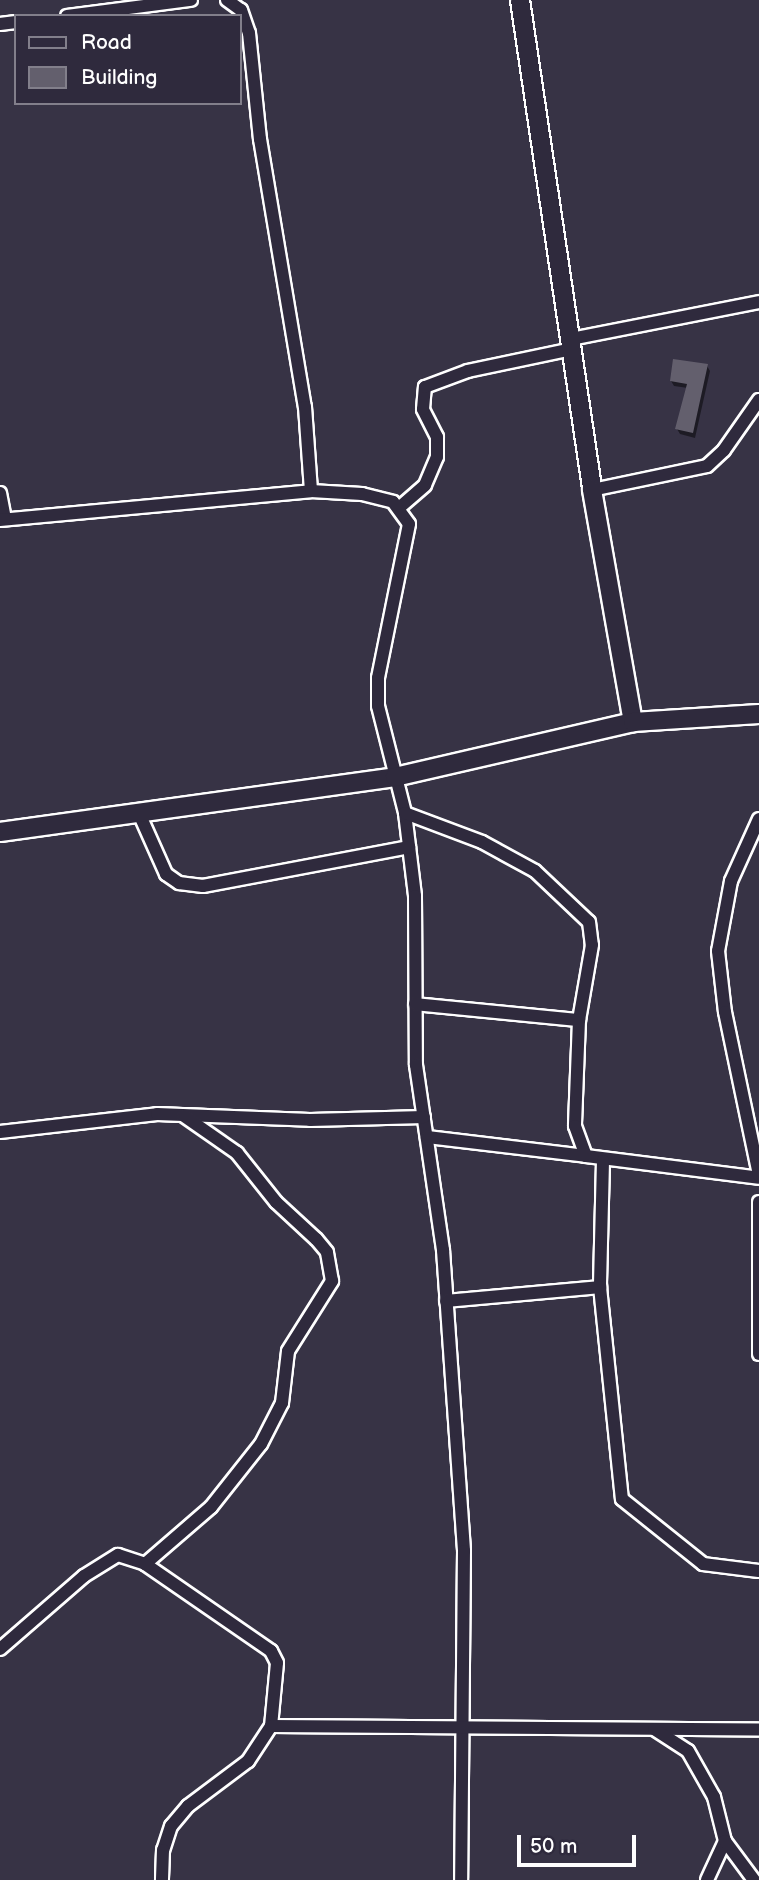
<!DOCTYPE html>
<style>
body{margin:0}
#map{position:relative;width:759px;height:1880px;overflow:hidden;background:#373345;font-family:"Balsamiq Sans",sans-serif}
div>[style]{position:absolute}
[style*='--x']{left:calc(var(--x)*1px);top:calc(var(--y)*1px);width:calc(var(--w)*1px);rotate:calc(var(--a)*1deg)}
.shadow>*{inset:0;background:#0007}
.building>*{inset:0;background:#635f6d}
.roads{filter:drop-shadow(2px 0 #fff) drop-shadow(-2px 0 #fff) drop-shadow(0 2px #fff) drop-shadow(0 -2px #fff)}
.street>*{height:12px;margin:-6px;padding:0 6px;transform-origin:6px;border-radius:6px;background:#2f2a3d}
.secondary>*{height:18px;margin:-9px;padding:0 9px;transform-origin:9px;border-radius:9px;background:#2f2a3d}
span{translate:-50% -50%;white-space:nowrap;text-align:center;line-height:1.15;-webkit-text-stroke:6px #2f2a3d;paint-order:stroke}
.legend{position:absolute;left:14px;top:14px;width:228px;height:91px;box-sizing:border-box;background:#2f2a3d;border:2px solid #827f8b;margin:0;padding:9px 12px;list-style:none;font-size:21px;color:#fff}
.legend li{display:flex;align-items:center;gap:14px;height:35px}
.legend b{width:35px;border:2px solid #827f8b}
.scale{position:absolute;left:517px;top:1835px;width:119px;height:32px;box-sizing:border-box;border:4px solid #fff;border-top:0;padding-left:9px;font-size:21px;line-height:24px;white-space:nowrap;color:#fff;-webkit-text-stroke:5px #2f2a3d;paint-order:stroke}
</style>
<div id="map">
<div class="shadow">
<div style="clip-path:polygon(707px 366px,710px 371px,695px 438px,680px 434px,677px 429px,688px 388px,674px 386px,671px 381px)"></div>
</div>
<div class="building">
<div style="clip-path:polygon(673px 359px,708px 364px,693px 433px,675px 429px,687px 384px,670px 381px)"></div>
</div>
<div class="roads">
<div class="street">
<div style="--x:227;--y:0;--w:17;--a:36"></div>
<div style="--x:241;--y:10;--w:24;--a:71"></div>
<div style="--x:249;--y:33;--w:107;--a:84.1"></div>
<div style="--x:260;--y:139;--w:272;--a:80.5"></div>
<div style="--x:305;--y:407;--w:84;--a:85.9"></div>
<div style="--x:67;--y:16;--w:125;--a:-7.4"></div>
<div style="--x:0;--y:24;--w:16;--a:-7"></div>
<div style="--x:571;--y:339;--w:192;--a:-11.1"></div>
<div style="--x:592;--y:490;--w:117;--a:-11.8"></div>
<div style="--x:707;--y:466;--w:23;--a:-43"></div>
<div style="--x:724;--y:450;--w:61;--a:-55"></div>
<div style="--x:0;--y:493;--w:26;--a:79"></div>
<div style="--x:400;--y:507;--w:33;--a:-41"></div>
<div style="--x:425;--y:485;--w:30;--a:-67"></div>
<div style="--x:437;--y:457;--w:20;--a:-90"></div>
<div style="--x:437;--y:437;--w:31;--a:-117"></div>
<div style="--x:423;--y:409;--w:22;--a:-85"></div>
<div style="--x:425;--y:387;--w:46;--a:-20.4"></div>
<div style="--x:468;--y:371;--w:106;--a:-11.9"></div>
<div style="--x:0;--y:520;--w:312;--a:-5.3"></div>
<div style="--x:311;--y:491;--w:51;--a:3.4"></div>
<div style="--x:362;--y:494;--w:32;--a:14"></div>
<div style="--x:393;--y:502;--w:27;--a:54"></div>
<div style="--x:409;--y:524;--w:157;--a:101.4"></div>
<div style="--x:378;--y:678;--w:28;--a:90"></div>
<div style="--x:378;--y:706;--w:110;--a:75.8"></div>
<div style="--x:405;--y:813;--w:84;--a:83.1"></div>
<div style="--x:415;--y:896;--w:169;--a:89.7"></div>
<div style="--x:416;--y:1065;--w:187;--a:81.7"></div>
<div style="--x:443;--y:1250;--w:302;--a:86"></div>
<div style="--x:464;--y:1551;--w:329;--a:90.5"></div>
<div style="--x:138;--y:811;--w:69;--a:66"></div>
<div style="--x:166;--y:874;--w:16;--a:35"></div>
<div style="--x:179;--y:883;--w:24;--a:7"></div>
<div style="--x:203;--y:886;--w:210;--a:-10.7"></div>
<div style="--x:405;--y:813;--w:82;--a:20.6"></div>
<div style="--x:482;--y:842;--w:60;--a:28.7"></div>
<div style="--x:535;--y:871;--w:74;--a:43.4"></div>
<div style="--x:589;--y:922;--w:23;--a:83"></div>
<div style="--x:592;--y:945;--w:76;--a:99.8"></div>
<div style="--x:579;--y:1020;--w:106;--a:92.2"></div>
<div style="--x:575;--y:1126;--w:32;--a:70"></div>
<div style="--x:586;--y:1156;--w:174;--a:7.2"></div>
<div style="--x:759;--y:819;--w:68;--a:114.3"></div>
<div style="--x:731;--y:881;--w:71;--a:100.5"></div>
<div style="--x:718;--y:951;--w:61;--a:83.5"></div>
<div style="--x:725;--y:1012;--w:167;--a:78.2"></div>
<div style="--x:415;--y:1004;--w:165;--a:5.6"></div>
<div style="--x:0;--y:1132;--w:158;--a:-6.5"></div>
<div style="--x:157;--y:1114;--w:153;--a:2.2"></div>
<div style="--x:310;--y:1120;--w:114;--a:-1.5"></div>
<div style="--x:427;--y:1137;--w:160;--a:6.8"></div>
<div style="--x:603;--y:1161;--w:126;--a:91.4"></div>
<div style="--x:600;--y:1287;--w:213;--a:84.1"></div>
<div style="--x:622;--y:1499;--w:104;--a:38.7"></div>
<div style="--x:703;--y:1564;--w:56;--a:7.1"></div>
<div style="--x:759;--y:1202;--w:152;--a:90"></div>
<div style="--x:446;--y:1301;--w:155;--a:-5.2"></div>
<div style="--x:145;--y:1564;--w:87;--a:-40.8"></div>
<div style="--x:211;--y:1507;--w:80;--a:-51.6"></div>
<div style="--x:261;--y:1444;--w:46;--a:-62.9"></div>
<div style="--x:282;--y:1403;--w:52;--a:-83.4"></div>
<div style="--x:288;--y:1351;--w:83;--a:-57.8"></div>
<div style="--x:332;--y:1281;--w:29;--a:-100"></div>
<div style="--x:327;--y:1252;--w:17;--a:-130"></div>
<div style="--x:316;--y:1239;--w:54;--a:-137.2"></div>
<div style="--x:276;--y:1202;--w:63;--a:-128.5"></div>
<div style="--x:237;--y:1153;--w:65;--a:-145.1"></div>
<div style="--x:0;--y:1649;--w:111;--a:-41"></div>
<div style="--x:84;--y:1576;--w:40;--a:-32"></div>
<div style="--x:118;--y:1555;--w:28;--a:18"></div>
<div style="--x:145;--y:1564;--w:153;--a:34.6"></div>
<div style="--x:271;--y:1651;--w:13;--a:63"></div>
<div style="--x:277;--y:1663;--w:63;--a:95.4"></div>
<div style="--x:271;--y:1726;--w:42;--a:123.3"></div>
<div style="--x:248;--y:1761;--w:75;--a:143.1"></div>
<div style="--x:188;--y:1806;--w:26;--a:130"></div>
<div style="--x:171;--y:1826;--w:25;--a:108"></div>
<div style="--x:163;--y:1850;--w:30;--a:92"></div>
<div style="--x:271;--y:1726;--w:488;--a:0.4"></div>
<div style="--x:654;--y:1729;--w:40;--a:32.9"></div>
<div style="--x:688;--y:1751;--w:53;--a:60.5"></div>
<div style="--x:714;--y:1797;--w:45;--a:76"></div>
<div style="--x:725;--y:1841;--w:43;--a:114.8"></div>
<div style="--x:725;--y:1841;--w:49;--a:53.4"></div>
</div>
<div class="secondary">
<div style="--x:520;--y:0;--w:495;--a:81.6"></div>
<div style="--x:592;--y:490;--w:236;--a:80"></div>
<div style="--x:0;--y:832;--w:399;--a:-7.9"></div>
<div style="--x:395;--y:777;--w:244;--a:-13"></div>
<div style="--x:633;--y:722;--w:126;--a:-3.6"></div>
</div>
</div>
<ul class="legend">
<li><b style="height:9px;background:#2f2a3d"></b>Road</li>
<li><b style="height:19px;background:#635f6d"></b>Building</li>
</ul>
<div class="scale">50 m</div>
</div>
